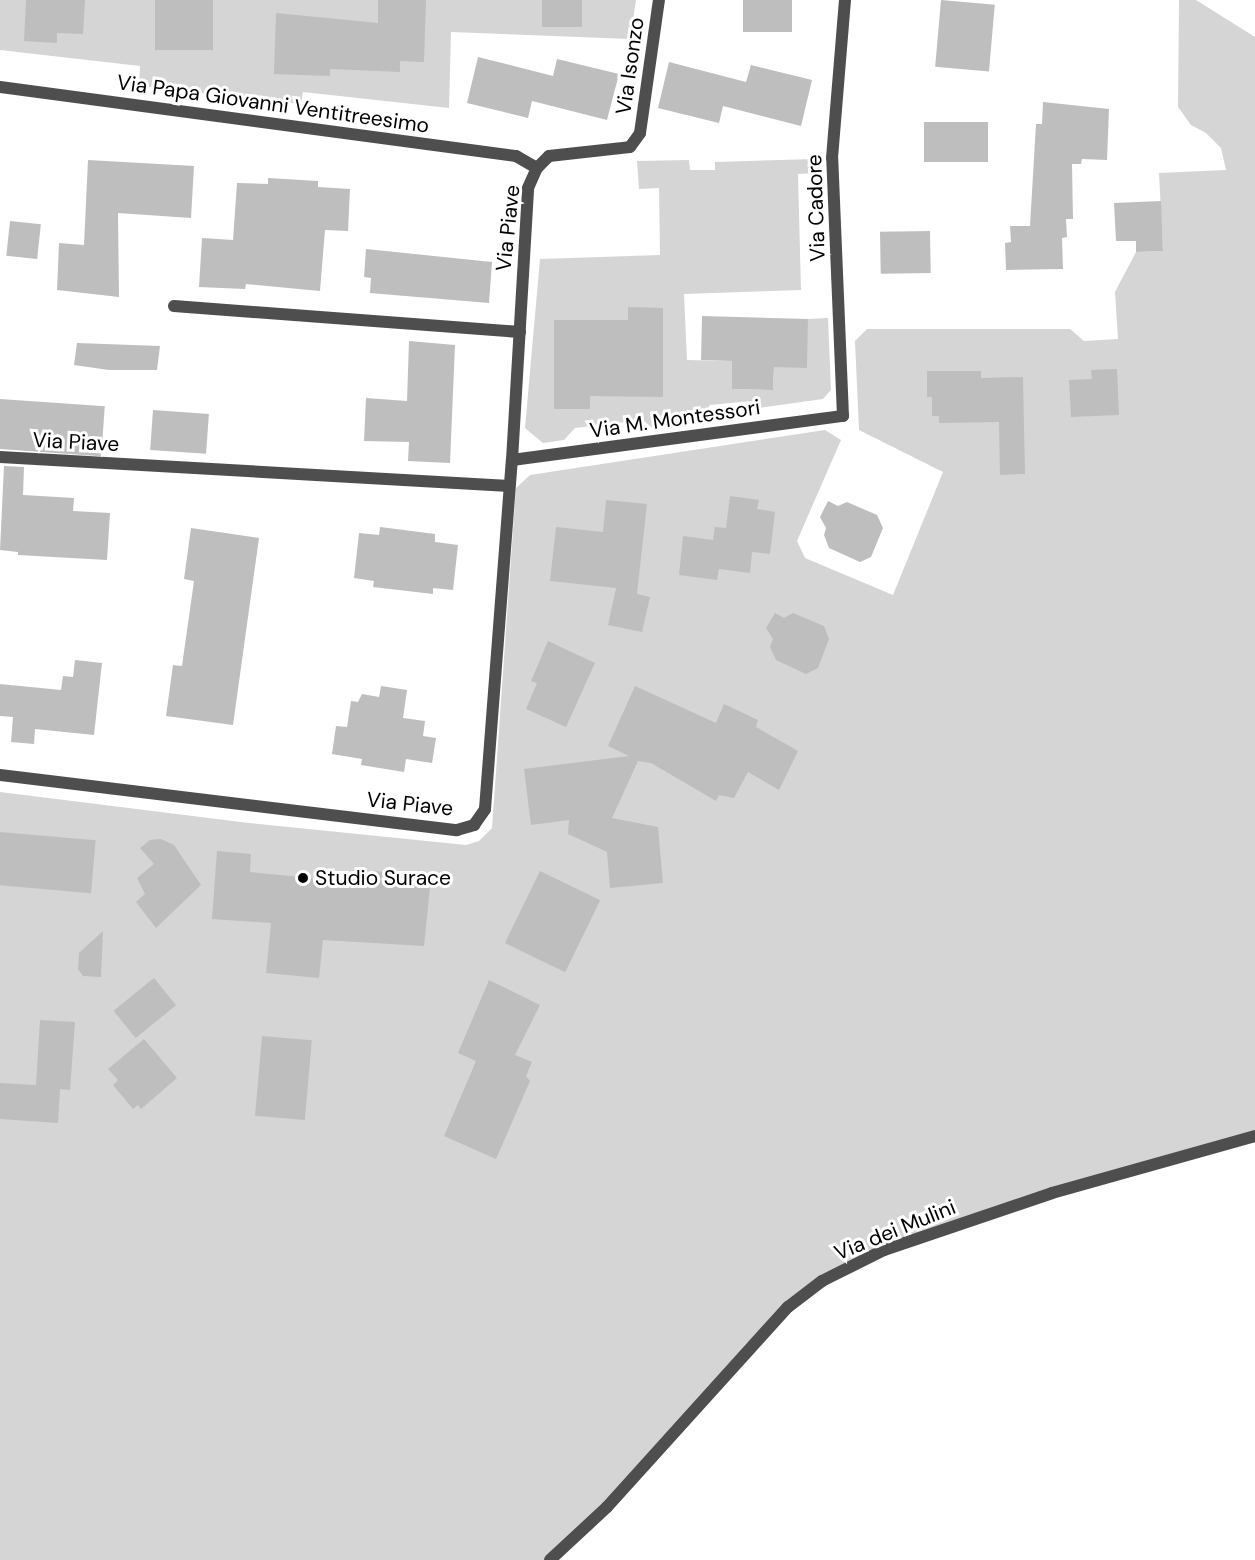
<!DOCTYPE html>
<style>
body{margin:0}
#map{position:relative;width:1255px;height:1560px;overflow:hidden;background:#fff;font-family:"DM Sans",sans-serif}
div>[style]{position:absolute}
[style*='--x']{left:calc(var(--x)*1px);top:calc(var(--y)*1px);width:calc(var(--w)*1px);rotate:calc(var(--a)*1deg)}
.green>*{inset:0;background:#d5d5d5}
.building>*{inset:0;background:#bebebe;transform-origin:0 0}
.street>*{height:12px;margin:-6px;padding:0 6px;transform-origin:6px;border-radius:6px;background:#4e4e4e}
.dots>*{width:16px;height:16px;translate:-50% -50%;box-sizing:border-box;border:3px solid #fff;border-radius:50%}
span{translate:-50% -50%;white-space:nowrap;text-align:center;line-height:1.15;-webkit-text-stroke:6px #fff;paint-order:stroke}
.street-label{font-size:21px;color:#000}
.poi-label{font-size:21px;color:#000}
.left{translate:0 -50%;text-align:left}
</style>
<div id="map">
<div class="green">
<div style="clip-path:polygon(0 0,636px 0,630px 39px,451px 32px,449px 108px,303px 92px,301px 104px,139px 86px,140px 66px,0 50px)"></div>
<div style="clip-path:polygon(1179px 0,1196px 0,1255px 37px,1255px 1136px,884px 1250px,788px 1307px,550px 1560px,0 1560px,0 792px,249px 823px,466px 845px,479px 841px,492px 828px,516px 488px,530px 475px,825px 430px,841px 440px,797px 541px,805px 558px,893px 595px,943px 472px,859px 430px,855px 341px,867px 329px,1070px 329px,1084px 341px,1118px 339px,1115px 292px,1136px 252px,1163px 251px,1159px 173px,1226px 170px,1221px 148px,1206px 133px,1191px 125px,1178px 107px)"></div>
<div style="clip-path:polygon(815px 159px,815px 173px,798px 174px,801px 290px,684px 294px,687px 360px,732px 361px,732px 389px,773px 390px,774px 367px,808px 319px,828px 318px,831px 390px,823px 399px,759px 408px,751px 401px,710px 405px,702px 418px,690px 421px,651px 427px,643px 420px,575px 428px,564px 440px,543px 443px,525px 428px,540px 259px,660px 255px,659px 188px,639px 189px,637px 161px,689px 160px,690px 170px,715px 170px,715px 162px)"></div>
</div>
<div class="building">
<div style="clip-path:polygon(26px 0,85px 0,83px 34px,57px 33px,57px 43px,24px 41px)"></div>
<div style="left:155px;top:0;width:58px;height:50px"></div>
<div style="clip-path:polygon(378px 0,426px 0,424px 62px,400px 61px,400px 72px,330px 69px,330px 76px,274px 74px,276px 13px,378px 23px)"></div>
<div style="left:542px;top:0;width:40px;height:27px"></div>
<div style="left:743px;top:0;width:49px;height:32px"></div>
<div style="left:941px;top:0;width:54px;height:67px;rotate:5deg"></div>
<div style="clip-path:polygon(478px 57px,553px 76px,557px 59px,619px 74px,607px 120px,532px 101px,528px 118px,467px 103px)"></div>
<div style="clip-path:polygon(669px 62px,746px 82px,751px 65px,812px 80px,801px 126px,723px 106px,719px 123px,658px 108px)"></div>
<div style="clip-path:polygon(1043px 102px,1109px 109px,1107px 160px,1082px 159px,1081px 164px,1072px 164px,1073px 219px,1066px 219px,1067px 237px,1062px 238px,1063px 269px,1006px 270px,1005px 243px,1011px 242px,1010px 226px,1030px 226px,1036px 124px,1042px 124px)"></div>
<div style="left:924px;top:122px;width:64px;height:40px"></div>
<div style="clip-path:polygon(88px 160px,194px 166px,191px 218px,118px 213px,119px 297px,57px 290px,59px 243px,84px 245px)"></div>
<div style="clip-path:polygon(268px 178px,318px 181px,318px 187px,350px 189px,348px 231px,325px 230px,320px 291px,246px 284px,245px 289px,199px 287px,202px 238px,233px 240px,237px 183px,268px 184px)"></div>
<div style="clip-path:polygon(1161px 201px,1163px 251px,1136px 252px,1136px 241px,1116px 241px,1114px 203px)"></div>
<div style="left:10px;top:221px;width:31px;height:35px;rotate:6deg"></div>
<div style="left:930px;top:231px;width:42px;height:50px;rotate:89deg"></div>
<div style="clip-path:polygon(366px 249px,492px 262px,489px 303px,370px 293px,371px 278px,364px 277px)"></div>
<div style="clip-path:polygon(628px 307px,663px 308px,663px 397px,590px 396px,590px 409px,554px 409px,554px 320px,628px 320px)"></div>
<div style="clip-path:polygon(702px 316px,808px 319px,807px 368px,774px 367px,773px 390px,732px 389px,732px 361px,701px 360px)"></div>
<div style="clip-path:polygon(409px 341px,455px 345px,450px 463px,408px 461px,409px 442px,364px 441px,366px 398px,407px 401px)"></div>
<div style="clip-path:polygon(77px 343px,160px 346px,157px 370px,109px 370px,74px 365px)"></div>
<div style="clip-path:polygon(1117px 369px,1119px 415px,1071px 417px,1069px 380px,1092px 379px,1091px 370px)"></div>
<div style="clip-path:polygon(927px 371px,981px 371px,981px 378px,1023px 377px,1025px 474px,1000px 475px,999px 422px,939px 423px,939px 416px,932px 416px,932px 397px,927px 397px)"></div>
<div style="left:0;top:399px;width:105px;height:50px;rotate:4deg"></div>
<div style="left:153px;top:410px;width:56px;height:40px;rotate:4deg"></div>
<div style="clip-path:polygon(4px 466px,24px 467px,23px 495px,74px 498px,73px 511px,110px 513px,107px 560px,18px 555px,18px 552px,0 550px)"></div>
<div style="clip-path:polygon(730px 496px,759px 500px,757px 509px,775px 512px,770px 554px,752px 552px,750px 573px,719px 569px,717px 580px,679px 575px,683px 536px,713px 540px,715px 527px,726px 528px)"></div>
<div style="clip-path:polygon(606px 500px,647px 504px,637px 594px,650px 597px,642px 632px,608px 625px,616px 588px,550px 581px,556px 527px,603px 532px)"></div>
<div style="clip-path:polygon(828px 501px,838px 506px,847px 502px,877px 515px,883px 528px,871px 557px,860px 562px,829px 548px,824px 535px,826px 528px,820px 517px)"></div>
<div style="clip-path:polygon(380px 527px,435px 534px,435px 542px,458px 545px,453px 590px,433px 588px,433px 594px,373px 587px,374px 581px,354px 578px,359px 533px,379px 535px)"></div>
<div style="clip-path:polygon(191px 528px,259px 538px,233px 725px,166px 716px,173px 665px,182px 666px,194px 581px,184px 579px)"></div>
<div style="clip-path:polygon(775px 613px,784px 618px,793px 613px,824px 626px,829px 639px,818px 668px,806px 674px,776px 660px,770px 647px,773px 639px,766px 628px)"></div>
<div style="clip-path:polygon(548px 641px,595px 663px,566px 727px,526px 709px,537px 683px,531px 681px)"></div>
<div style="clip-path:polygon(75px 660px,102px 663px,94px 735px,35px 729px,34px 744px,11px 742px,13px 717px,0 716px,0 684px,61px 690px,63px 676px,73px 677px)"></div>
<div style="clip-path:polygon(381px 686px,407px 690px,403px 718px,425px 721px,423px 736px,436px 738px,432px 763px,406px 759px,404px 772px,361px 765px,362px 759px,332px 754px,336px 726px,347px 727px,351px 701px,358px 702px,362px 694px,379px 697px)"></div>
<div style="clip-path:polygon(635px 686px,716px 723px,724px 704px,758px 720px,756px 727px,798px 751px,779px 790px,748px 772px,734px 798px,719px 795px,716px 801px,651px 763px,638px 761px,612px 818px,658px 827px,663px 883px,610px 888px,607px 852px,568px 834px,569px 820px,531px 825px,524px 769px,629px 756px,608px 746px)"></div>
<div style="left:0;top:832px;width:96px;height:53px;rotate:5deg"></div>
<div style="clip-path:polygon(161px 839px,174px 845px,201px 885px,156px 928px,136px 902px,145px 894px,137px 878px,154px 864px,140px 848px,150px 840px)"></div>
<div style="clip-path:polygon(217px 851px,251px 854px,250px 872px,373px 884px,374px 871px,431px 877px,424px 946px,323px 940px,319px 978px,266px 973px,271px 923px,212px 919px)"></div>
<div style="left:540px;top:871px;width:67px;height:80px;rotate:26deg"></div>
<div style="clip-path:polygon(103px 931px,101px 977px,83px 976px,78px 969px,79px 953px)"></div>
<div style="left:154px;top:978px;width:35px;height:52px;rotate:51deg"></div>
<div style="clip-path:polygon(489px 980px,540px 1005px,515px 1055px,532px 1062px,526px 1076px,530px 1081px,496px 1159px,444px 1136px,476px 1061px,458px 1053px)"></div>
<div style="clip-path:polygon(40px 1020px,75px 1022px,70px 1090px,60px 1089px,58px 1123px,0 1119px,0 1083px,36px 1085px)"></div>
<div style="left:262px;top:1036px;width:50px;height:80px;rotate:5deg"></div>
<div style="clip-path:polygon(144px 1039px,177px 1078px,141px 1109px,138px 1105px,133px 1109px,113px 1085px,118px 1080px,108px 1069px)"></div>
</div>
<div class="street">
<div style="--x:0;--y:87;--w:521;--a:7.62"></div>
<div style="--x:516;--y:156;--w:24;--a:30"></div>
<div style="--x:174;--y:306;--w:347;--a:4.3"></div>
<div style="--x:0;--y:457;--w:510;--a:3.26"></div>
<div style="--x:512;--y:460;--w:334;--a:-7.6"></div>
<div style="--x:843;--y:416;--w:258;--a:-92.4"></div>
<div style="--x:832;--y:158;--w:159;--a:-85.3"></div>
<div style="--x:0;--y:775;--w:460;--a:6.9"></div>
<div style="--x:457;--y:830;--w:18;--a:-16"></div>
<div style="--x:474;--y:825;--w:19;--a:-55"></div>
<div style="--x:485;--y:809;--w:350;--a:-85.6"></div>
<div style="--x:512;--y:460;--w:272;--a:-86.6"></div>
<div style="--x:528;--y:188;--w:22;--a:-66"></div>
<div style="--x:537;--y:168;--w:17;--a:-45"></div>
<div style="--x:549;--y:156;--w:81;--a:-6.3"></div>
<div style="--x:630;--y:147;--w:17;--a:-54"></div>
<div style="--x:640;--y:133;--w:134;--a:-81.9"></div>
<div style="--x:550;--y:1560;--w:78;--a:-42.9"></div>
<div style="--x:607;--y:1507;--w:270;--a:-47.9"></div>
<div style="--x:788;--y:1307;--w:43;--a:-37.4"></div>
<div style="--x:822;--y:1281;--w:69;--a:-26.6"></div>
<div style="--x:884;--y:1250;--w:177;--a:-18.7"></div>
<div style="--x:1052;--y:1193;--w:211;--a:-15.7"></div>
</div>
<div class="dots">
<div style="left:303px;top:878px;background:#000"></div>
</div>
<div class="street-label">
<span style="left:630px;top:66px;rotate:-82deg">Via Isonzo</span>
<span style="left:273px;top:104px;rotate:8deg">Via Papa Giovanni Ventitreesimo</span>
<span style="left:816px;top:208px;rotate:-92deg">Via Cadore</span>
<span style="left:508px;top:228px;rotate:-84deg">Via Piave</span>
<span style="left:675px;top:419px;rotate:-8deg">Via M. Montessori</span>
<span style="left:76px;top:442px;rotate:3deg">Via Piave</span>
<span style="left:410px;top:804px;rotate:6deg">Via Piave</span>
<span style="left:895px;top:1230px;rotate:-22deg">Via dei Mulini</span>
</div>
<div class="poi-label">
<span class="left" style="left:315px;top:878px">Studio Surace</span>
</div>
</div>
